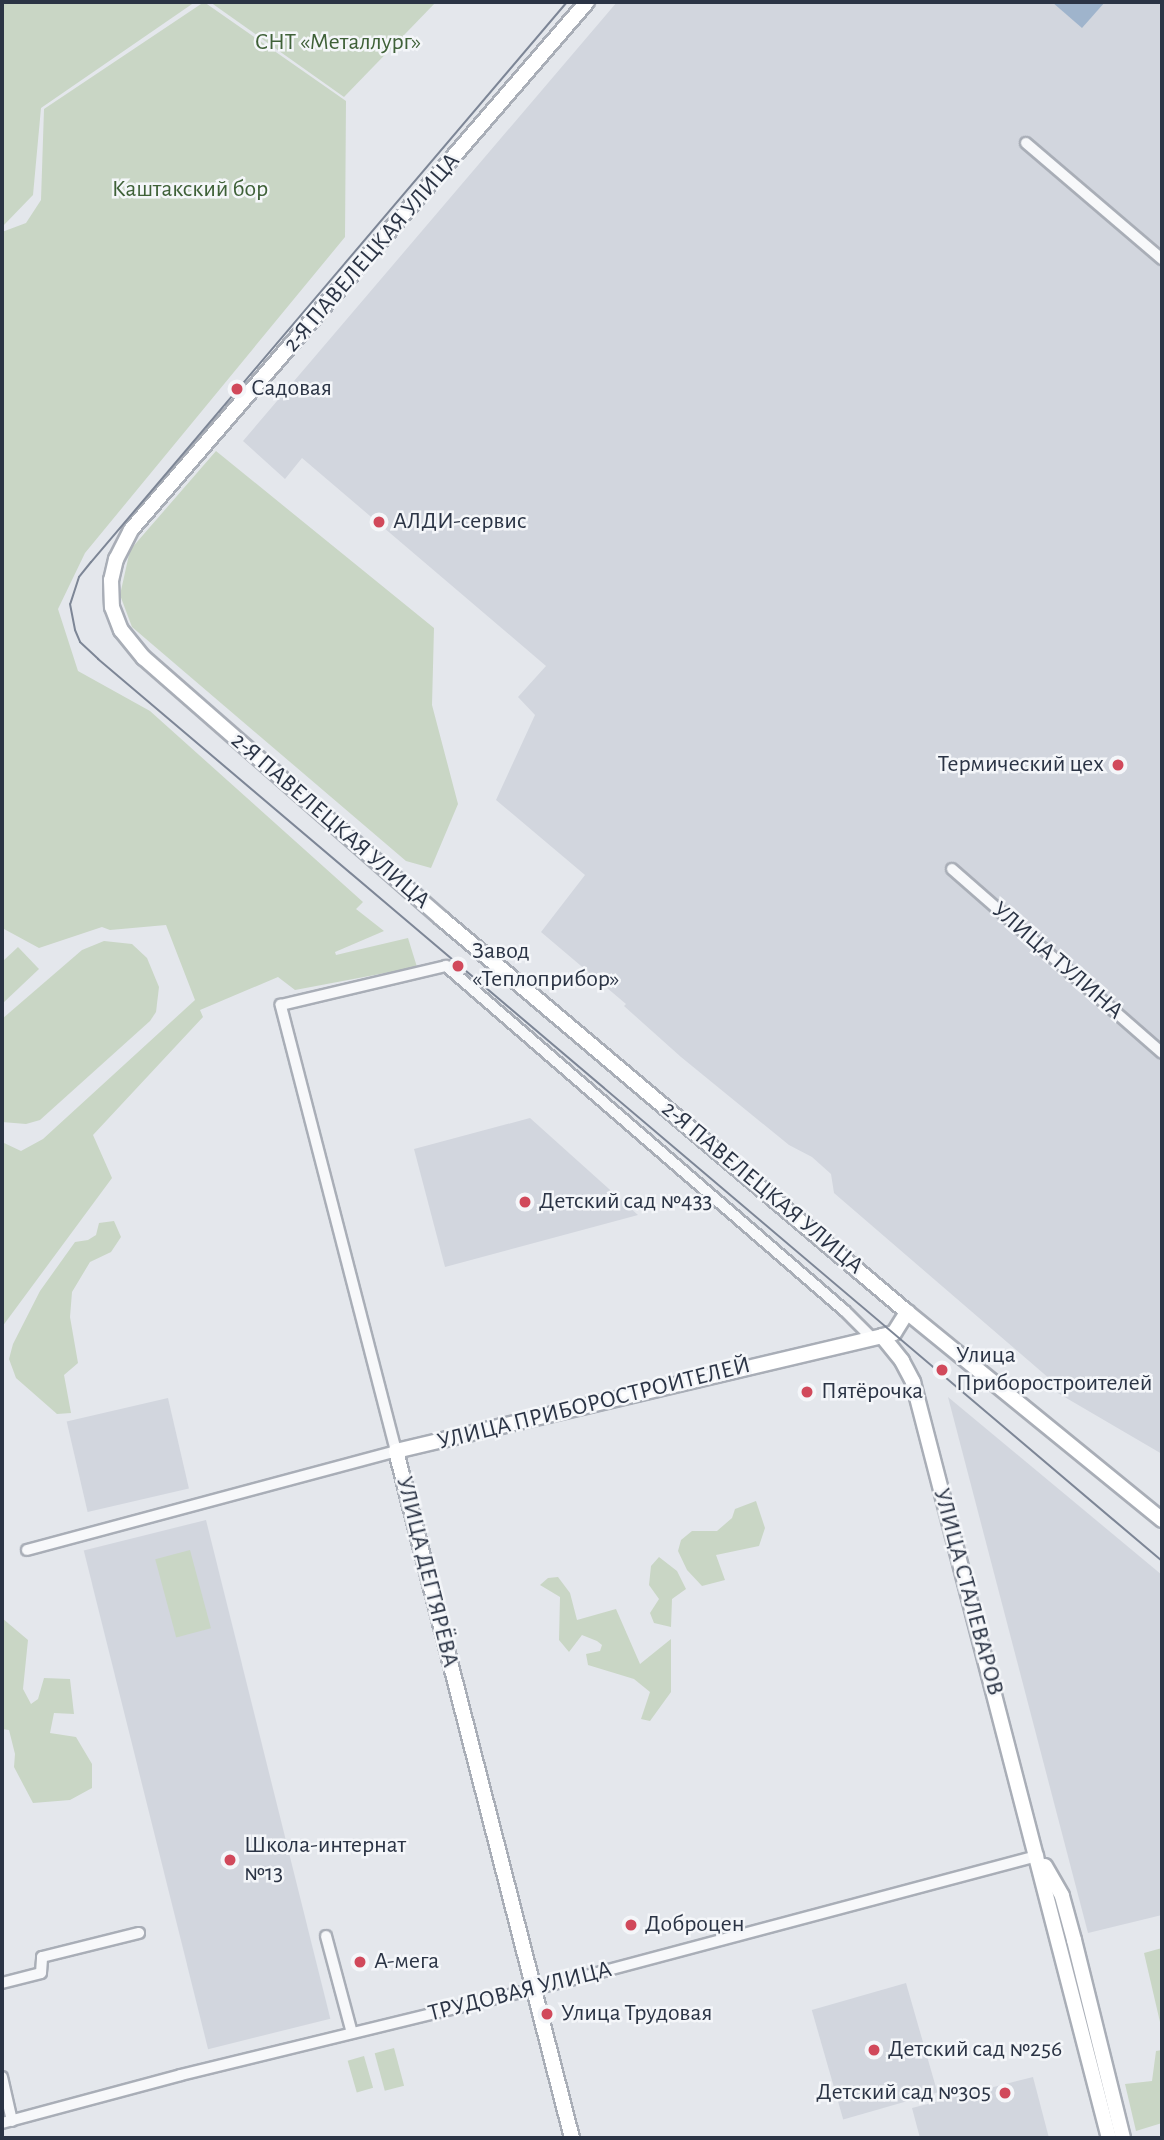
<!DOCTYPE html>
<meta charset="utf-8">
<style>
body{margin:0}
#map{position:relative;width:1164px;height:2140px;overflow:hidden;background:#e4e7ec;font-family:"Alegreya Sans",sans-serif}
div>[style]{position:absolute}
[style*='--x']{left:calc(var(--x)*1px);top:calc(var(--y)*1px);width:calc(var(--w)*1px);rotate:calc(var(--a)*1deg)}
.built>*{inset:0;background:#d2d6de;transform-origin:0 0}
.green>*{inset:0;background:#c9d6c5;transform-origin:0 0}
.water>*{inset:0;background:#9fb4cc}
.roads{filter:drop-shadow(2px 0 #a9aeb7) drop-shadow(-2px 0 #a9aeb7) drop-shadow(0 2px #a9aeb7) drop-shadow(0 -2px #a9aeb7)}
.street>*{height:10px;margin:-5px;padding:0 5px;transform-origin:5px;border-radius:5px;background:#f7f8fa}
.secondary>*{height:14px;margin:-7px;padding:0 7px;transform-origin:7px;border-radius:7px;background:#fff}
.tram>*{height:2px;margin:-1px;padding:0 1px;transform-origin:1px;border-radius:1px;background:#7d8696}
.dots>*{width:19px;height:19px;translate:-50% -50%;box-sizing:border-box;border:4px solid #f4f6f9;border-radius:50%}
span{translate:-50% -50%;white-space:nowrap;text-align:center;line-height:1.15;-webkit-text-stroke:5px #f4f6f9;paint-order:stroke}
.park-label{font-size:24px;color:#3f6138}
.street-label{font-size:24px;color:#2b3445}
.poi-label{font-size:24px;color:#2b3445}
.left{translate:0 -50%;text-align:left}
.right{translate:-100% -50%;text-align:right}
.frame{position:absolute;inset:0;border:4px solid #2b3445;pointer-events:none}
</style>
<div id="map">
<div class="built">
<div style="clip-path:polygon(617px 2px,1162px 2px,1162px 1454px,1056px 1392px,1058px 1386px,834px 1193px,831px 1174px,812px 1157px,789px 1145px,681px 1057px,624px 1006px,626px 1004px,541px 932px,585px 875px,496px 800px,535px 715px,518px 697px,546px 666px,302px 458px,285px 479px,243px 441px)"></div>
<div style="clip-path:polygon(530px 1118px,638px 1215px,445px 1267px,414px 1149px)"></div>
<div style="clip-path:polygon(948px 1397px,1162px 1575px,1162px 1915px,1088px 1933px)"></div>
<div style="left:168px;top:1398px;width:93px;height:104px;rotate:77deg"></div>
<div style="left:206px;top:1520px;width:514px;height:126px;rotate:76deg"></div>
<div style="left:906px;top:1983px;width:114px;height:98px;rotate:74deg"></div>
<div style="clip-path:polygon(1033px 2077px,1049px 2138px,920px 2138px,912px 2108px)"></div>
</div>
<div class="green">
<div style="clip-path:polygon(2px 2px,195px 2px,41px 108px,33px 195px,2px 227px)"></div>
<div style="clip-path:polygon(204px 2px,346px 101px,345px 237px,85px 553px,58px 609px,78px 671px,150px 711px,363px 902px,356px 909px,384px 931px,335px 952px,336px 955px,408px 938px,417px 967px,295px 990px,278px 977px,200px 1010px,203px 1017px,93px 1135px,112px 1178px,2px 1327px,2px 1142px,21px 1151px,43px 1139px,195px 1000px,166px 925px,110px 930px,102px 927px,39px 948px,4px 929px,2px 931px,2px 232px,26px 223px,41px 200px,44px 109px)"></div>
<div style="clip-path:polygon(210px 2px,436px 2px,344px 97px)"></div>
<div style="clip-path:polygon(216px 451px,434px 628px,432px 705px,458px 804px,431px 868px,406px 861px,132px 627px,120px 595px,130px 550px)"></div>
<div style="clip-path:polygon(104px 941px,132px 944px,147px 958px,159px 987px,156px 1012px,150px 1021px,40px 1120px,26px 1124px,2px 1122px,2px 1019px,82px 950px)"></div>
<div style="clip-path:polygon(18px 947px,39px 969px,2px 1004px,2px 962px)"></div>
<div style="clip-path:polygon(114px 1221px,121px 1237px,111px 1252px,90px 1262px,72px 1292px,70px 1317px,78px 1363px,64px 1375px,71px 1413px,57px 1414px,16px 1378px,9px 1359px,13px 1344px,40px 1291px,75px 1242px,88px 1240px,96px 1235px,99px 1223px)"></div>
<div style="clip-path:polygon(756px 1501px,765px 1528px,759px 1546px,716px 1555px,725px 1580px,702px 1586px,687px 1570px,678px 1551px,681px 1540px,692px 1531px,717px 1531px,732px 1518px,735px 1509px)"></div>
<div style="left:190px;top:1550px;width:81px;height:36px;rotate:75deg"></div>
<div style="clip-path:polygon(659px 1557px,677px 1571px,686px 1589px,672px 1599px,671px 1627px,654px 1623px,650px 1613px,659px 1599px,649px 1585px,651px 1566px)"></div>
<div style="clip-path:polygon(558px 1577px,570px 1593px,577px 1620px,616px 1609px,640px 1664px,671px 1639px,671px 1692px,650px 1721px,641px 1719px,650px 1692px,634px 1679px,588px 1665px,586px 1654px,600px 1651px,602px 1645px,597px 1641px,582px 1635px,569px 1652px,559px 1640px,560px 1597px,540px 1585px,548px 1578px)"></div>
<div style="clip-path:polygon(2px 1618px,28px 1640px,23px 1689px,31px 1704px,38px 1699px,44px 1678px,70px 1679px,74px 1714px,54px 1713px,50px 1733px,76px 1737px,92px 1764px,92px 1788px,70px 1800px,33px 1803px,14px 1767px,15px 1754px,9px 1730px,2px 1729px)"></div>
<div style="clip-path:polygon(1162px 1948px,1162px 2022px,1160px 2022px,1144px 1953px)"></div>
<div style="left:394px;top:2048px;width:39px;height:20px;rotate:75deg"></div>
<div style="clip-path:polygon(1162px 2050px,1162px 2123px,1136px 2131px,1125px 2084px,1152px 2081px,1156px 2051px)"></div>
<div style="left:364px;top:2056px;width:33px;height:17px;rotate:74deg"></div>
</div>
<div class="water">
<div style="clip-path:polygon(1052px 2px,1105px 2px,1082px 28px)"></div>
</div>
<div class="roads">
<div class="street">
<div style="--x:1026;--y:143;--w:179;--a:40.5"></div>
<div style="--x:952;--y:869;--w:279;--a:41.2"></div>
<div style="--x:27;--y:1550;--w:382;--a:-15"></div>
<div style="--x:396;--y:1451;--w:461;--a:-104.5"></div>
<div style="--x:281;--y:1005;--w:170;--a:-13.3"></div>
<div style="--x:446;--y:966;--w:527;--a:40.85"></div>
<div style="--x:845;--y:1311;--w:38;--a:45"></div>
<div style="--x:326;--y:1936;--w:100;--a:75"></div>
<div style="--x:2;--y:1983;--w:40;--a:-14.4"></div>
<div style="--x:41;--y:1973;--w:16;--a:-86"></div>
<div style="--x:42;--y:1957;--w:100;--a:-13.9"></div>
<div style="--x:2;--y:2077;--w:45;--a:77.2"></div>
<div style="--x:2;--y:2123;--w:185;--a:-15"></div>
<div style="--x:181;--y:2075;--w:413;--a:-13.7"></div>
<div style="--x:582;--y:1977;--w:472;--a:-14.9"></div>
</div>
<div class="secondary">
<div style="--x:587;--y:2;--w:698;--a:130.82"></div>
<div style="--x:131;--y:530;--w:33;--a:117"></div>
<div style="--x:116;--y:559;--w:22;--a:103"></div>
<div style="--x:111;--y:580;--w:27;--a:88"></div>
<div style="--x:112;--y:607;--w:25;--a:69"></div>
<div style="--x:121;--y:630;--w:36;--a:51"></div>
<div style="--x:144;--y:658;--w:395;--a:41.2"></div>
<div style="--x:441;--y:918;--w:610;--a:40.21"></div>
<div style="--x:907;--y:1312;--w:329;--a:39.2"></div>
<div style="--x:882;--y:1336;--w:32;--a:51"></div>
<div style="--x:902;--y:1361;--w:24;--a:62"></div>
<div style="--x:913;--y:1382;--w:781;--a:75.47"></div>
<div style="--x:1045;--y:1866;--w:34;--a:60"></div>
<div style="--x:1062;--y:1896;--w:46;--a:74.7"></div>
<div style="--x:1074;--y:1940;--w:204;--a:76.1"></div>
<div style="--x:572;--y:2138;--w:709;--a:-104.37"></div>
<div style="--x:396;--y:1451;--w:499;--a:-13.3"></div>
<div style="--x:882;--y:1336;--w:12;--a:-14"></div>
<div style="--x:894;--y:1333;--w:25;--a:-58"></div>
</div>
</div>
<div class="tram">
<div style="--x:567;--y:2;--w:735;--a:130.36"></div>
<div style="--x:91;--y:562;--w:19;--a:129"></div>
<div style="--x:79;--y:577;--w:28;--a:108"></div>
<div style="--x:70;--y:604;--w:26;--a:79"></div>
<div style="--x:75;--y:630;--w:13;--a:67"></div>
<div style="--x:80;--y:642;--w:25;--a:43"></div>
<div style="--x:98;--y:659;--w:1395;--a:40.29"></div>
</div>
<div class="dots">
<div style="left:237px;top:389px;background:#d1495b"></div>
<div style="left:379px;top:522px;background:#d1495b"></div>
<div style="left:1118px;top:765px;background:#d1495b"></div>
<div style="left:458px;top:966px;background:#d1495b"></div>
<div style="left:525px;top:1202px;background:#d1495b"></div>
<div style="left:942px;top:1370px;background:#d1495b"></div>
<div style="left:807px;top:1392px;background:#d1495b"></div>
<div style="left:230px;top:1860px;background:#d1495b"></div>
<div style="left:631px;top:1925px;background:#d1495b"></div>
<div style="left:360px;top:1962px;background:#d1495b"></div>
<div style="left:547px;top:2014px;background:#d1495b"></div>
<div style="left:874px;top:2050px;background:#d1495b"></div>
<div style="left:1005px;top:2093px;background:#d1495b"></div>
</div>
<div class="park-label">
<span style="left:338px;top:43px">СНТ «Металлург»</span>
<span style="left:190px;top:190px">Каштакский бор</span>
</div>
<div class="street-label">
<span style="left:372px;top:253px;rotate:-49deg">2-Я ПАВЕЛЕЦКАЯ УЛИЦА</span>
<span style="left:330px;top:821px;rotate:41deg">2-Я ПАВЕЛЕЦКАЯ УЛИЦА</span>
<span style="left:1057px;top:961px;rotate:41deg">УЛИЦА ТУЛИНА</span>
<span style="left:762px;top:1188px;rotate:40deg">2-Я ПАВЕЛЕЦКАЯ УЛИЦА</span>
<span style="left:594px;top:1404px;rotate:-14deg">УЛИЦА ПРИБОРОСТРОИТЕЛЕЙ</span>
<span style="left:427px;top:1572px;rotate:76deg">УЛИЦА ДЕГТЯРЁВА</span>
<span style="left:968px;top:1592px;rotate:75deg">УЛИЦА СТАЛЕВАРОВ</span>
<span style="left:520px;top:1992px;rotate:-14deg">ТРУДОВАЯ УЛИЦА</span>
</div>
<div class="poi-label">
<span class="left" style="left:251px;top:389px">Садовая</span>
<span class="left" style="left:393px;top:522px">АЛДИ-сервис</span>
<span class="right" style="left:1104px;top:765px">Термический цех</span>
<span class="left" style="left:472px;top:966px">Завод<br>«Теплоприбор»</span>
<span class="left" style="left:539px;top:1202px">Детский сад №433</span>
<span class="left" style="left:956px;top:1370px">Улица<br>Приборостроителей</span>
<span class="left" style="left:821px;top:1392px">Пятёрочка</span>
<span class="left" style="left:244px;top:1860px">Школа-интернат<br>№13</span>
<span class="left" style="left:645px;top:1925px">Доброцен</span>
<span class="left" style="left:374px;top:1962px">А-мега</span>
<span class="left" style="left:561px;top:2014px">Улица Трудовая</span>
<span class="left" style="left:888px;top:2050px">Детский сад №256</span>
<span class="right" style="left:991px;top:2093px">Детский сад №305</span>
</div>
<div class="frame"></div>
</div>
